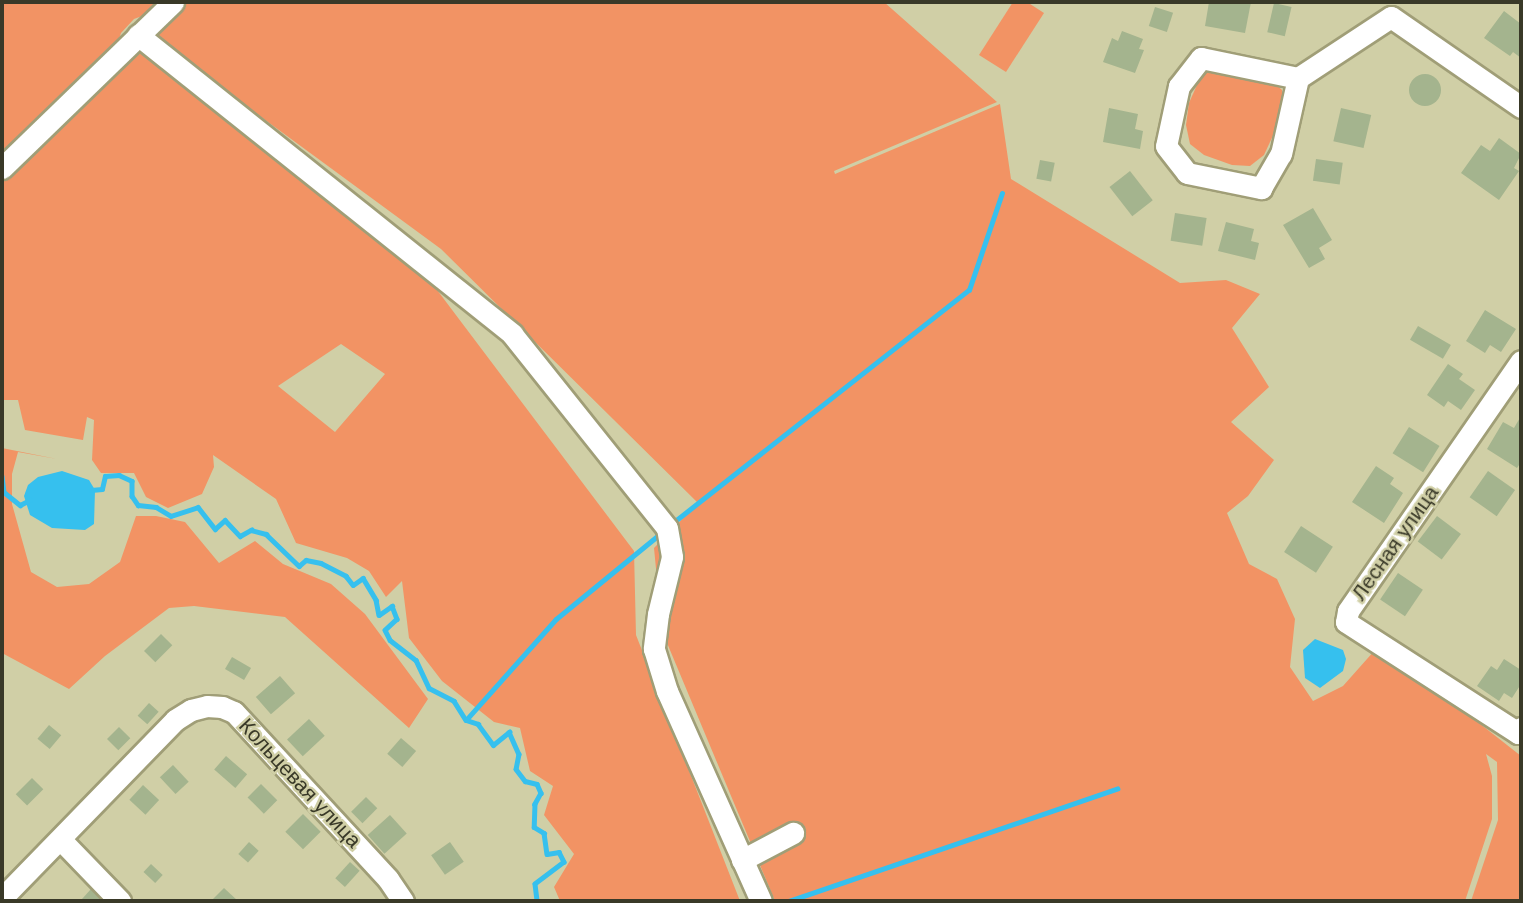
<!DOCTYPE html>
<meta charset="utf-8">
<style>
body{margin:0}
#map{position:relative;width:1523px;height:903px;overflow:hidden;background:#d0cfa6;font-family:Helvetica,sans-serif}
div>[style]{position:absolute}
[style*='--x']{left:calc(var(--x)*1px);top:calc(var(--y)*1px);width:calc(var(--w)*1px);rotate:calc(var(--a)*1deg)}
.green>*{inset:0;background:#f29364}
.water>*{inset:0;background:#36c0ee}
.stream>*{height:4.5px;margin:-2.25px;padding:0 2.25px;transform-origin:2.25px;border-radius:2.25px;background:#36c0ee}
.building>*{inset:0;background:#a4b48e;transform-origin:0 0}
.round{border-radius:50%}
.roads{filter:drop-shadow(2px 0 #a09e77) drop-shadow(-2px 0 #a09e77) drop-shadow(0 2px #a09e77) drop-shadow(0 -2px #a09e77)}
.minor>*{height:21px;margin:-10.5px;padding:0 10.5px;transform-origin:10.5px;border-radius:10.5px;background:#fff}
span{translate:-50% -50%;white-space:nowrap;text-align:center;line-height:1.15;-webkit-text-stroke:5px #d0cfa6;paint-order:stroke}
.street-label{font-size:21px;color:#393928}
.frame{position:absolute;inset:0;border:4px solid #393928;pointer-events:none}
</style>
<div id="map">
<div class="green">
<div style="clip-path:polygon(2px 2px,163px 2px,153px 12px,134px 19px,121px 33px,116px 48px,2px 156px)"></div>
<div style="clip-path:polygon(185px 2px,884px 2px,997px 102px,834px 171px,835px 174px,1000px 104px,1011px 179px,1180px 283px,1226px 280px,1260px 294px,1232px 328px,1269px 387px,1231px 422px,1274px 460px,1248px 496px,1227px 513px,1249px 564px,1277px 579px,1295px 619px,1290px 667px,1313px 701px,1343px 686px,1375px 650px,1465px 712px,1521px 756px,1521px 901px,1471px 901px,1498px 820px,1497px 762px,1486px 754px,1492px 776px,1492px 819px,1465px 901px,775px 901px,662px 631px,654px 548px,698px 503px,441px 249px,155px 39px,151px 33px)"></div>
<div style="clip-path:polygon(1013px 2px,1027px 2px,1044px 13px,1006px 72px,979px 55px)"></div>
<div style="clip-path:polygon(evenodd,140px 53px,422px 270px,634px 551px,636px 635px,740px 901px,560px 901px,554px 887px,574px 854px,544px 815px,553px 786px,530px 771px,520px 728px,494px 722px,442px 681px,409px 638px,402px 581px,386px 597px,369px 571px,347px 558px,296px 543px,276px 499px,213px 455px,214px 467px,202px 494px,168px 508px,146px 497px,134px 473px,101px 473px,92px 460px,57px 459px,18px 452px,12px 474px,12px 504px,31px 572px,57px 587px,89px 584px,120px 562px,136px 516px,156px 516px,185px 522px,219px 563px,255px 541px,283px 564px,331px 584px,365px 614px,428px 699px,409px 728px,285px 617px,194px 606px,169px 608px,105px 656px,69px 689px,2px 653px,2px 448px,57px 459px,92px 460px,94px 420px,87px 417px,83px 440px,25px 430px,18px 400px,2px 400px,2px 175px,140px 53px,341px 344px,385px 374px,335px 432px,278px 386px,341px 344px)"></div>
<div style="clip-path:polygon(1216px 67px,1273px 82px,1282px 90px,1283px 109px,1277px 127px,1264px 155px,1250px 166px,1232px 165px,1204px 155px,1190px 144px,1186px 125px,1189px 103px,1204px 69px)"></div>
</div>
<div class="water">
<div style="clip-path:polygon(62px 471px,89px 480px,95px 490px,94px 524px,85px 530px,52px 528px,30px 515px,24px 496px,28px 485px,38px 477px)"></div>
<div style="clip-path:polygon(1315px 639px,1343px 650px,1346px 659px,1343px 671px,1320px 688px,1305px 678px,1303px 650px)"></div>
</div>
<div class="stream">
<div style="--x:2;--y:476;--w:16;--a:83"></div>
<div style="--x:4;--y:492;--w:21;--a:39"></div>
<div style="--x:20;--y:505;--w:11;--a:-27"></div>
<div style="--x:91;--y:490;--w:11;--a:-5"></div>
<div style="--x:102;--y:489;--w:13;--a:-77"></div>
<div style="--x:105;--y:476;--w:14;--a:-4"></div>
<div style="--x:119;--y:475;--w:14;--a:25"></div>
<div style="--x:132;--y:481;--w:15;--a:90"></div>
<div style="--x:132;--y:496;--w:11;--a:56"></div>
<div style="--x:138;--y:505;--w:18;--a:6"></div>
<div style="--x:156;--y:507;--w:17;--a:31"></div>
<div style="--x:171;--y:516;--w:28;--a:-18"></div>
<div style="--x:198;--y:507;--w:28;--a:52"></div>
<div style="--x:215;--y:529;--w:13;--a:-42"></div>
<div style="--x:225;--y:520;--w:22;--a:47"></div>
<div style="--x:240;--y:536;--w:13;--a:-29"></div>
<div style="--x:251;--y:530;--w:16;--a:15"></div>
<div style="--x:266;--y:534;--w:46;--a:44.1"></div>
<div style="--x:299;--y:566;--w:9;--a:-41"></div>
<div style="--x:306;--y:560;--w:15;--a:11"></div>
<div style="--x:321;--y:563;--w:28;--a:27"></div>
<div style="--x:346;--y:576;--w:11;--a:52"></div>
<div style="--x:353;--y:585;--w:12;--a:-35"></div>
<div style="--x:363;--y:578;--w:26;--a:59"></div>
<div style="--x:376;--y:600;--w:15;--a:79"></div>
<div style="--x:379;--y:615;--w:16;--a:-35"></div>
<div style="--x:392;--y:606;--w:14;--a:69"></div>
<div style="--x:397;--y:619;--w:16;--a:137"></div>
<div style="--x:385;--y:630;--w:11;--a:63"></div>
<div style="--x:390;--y:640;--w:33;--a:38"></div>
<div style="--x:416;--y:660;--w:31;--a:65"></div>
<div style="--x:429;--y:688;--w:28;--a:27"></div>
<div style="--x:454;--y:701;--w:22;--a:58"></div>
<div style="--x:466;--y:720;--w:13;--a:18"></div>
<div style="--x:478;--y:724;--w:26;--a:54"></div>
<div style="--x:493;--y:745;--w:21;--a:-39"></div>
<div style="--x:509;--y:732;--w:24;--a:66"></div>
<div style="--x:519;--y:754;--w:15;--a:101"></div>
<div style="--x:516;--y:769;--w:15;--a:53"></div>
<div style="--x:525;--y:781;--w:12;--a:14"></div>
<div style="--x:537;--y:784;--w:10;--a:66"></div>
<div style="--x:541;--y:793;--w:13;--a:119"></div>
<div style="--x:535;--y:804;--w:23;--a:92"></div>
<div style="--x:534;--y:827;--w:12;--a:31"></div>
<div style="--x:544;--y:833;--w:21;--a:82"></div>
<div style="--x:547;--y:854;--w:12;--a:-9"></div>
<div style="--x:559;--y:852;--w:11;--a:63"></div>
<div style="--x:564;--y:862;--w:36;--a:143"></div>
<div style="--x:535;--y:884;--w:17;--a:83"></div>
<div style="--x:670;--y:525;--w:380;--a:-38.2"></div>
<div style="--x:969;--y:290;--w:102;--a:-71.2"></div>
<div style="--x:466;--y:720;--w:135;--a:-48.3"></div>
<div style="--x:556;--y:619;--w:136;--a:-39.3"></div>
<div style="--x:789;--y:901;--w:347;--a:-18.9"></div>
</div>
<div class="building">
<div style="clip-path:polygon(1209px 2px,1251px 2px,1245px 33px,1205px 26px)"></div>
<div style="left:1274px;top:3px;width:18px;height:30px;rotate:13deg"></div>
<div style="left:1155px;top:7px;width:19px;height:20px;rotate:18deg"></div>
<div style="clip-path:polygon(1504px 11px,1521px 24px,1521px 58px,1513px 52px,1510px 56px,1484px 38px)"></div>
<div style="clip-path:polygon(1122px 31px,1143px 39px,1139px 49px,1144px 50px,1135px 73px,1103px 62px,1112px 38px,1118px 41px)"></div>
<div class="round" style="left:1409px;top:74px;width:32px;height:32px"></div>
<div style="clip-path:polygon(1109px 108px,1138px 114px,1135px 129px,1143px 131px,1140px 149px,1103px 142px)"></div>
<div style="left:1341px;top:108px;width:31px;height:34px;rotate:13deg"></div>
<div style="clip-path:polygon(1499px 138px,1521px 154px,1514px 168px,1519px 171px,1499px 200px,1461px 173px,1481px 145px,1490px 151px)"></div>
<div style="left:1316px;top:159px;width:27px;height:22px;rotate:8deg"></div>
<div style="left:1040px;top:160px;width:15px;height:19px;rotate:11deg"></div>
<div style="left:1130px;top:171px;width:37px;height:26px;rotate:52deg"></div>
<div style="clip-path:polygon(1313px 208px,1332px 240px,1319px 248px,1325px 259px,1309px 268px,1283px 225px)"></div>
<div style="left:1175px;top:213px;width:32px;height:28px;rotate:9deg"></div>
<div style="clip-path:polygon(1226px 222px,1254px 229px,1251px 241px,1259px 243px,1255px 260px,1218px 251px)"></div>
<div style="clip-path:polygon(1485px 310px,1516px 329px,1501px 352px,1490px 345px,1485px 353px,1466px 341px)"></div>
<div style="left:1418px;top:326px;width:38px;height:16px;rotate:30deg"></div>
<div style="clip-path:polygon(1448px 364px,1463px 374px,1459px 379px,1475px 390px,1461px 410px,1448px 401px,1444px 407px,1427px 395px)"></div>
<div style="clip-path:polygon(1521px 416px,1521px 462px,1517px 468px,1487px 449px,1503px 422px,1514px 428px)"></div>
<div style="left:1409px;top:427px;width:36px;height:31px;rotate:32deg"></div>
<div style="clip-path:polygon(1376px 466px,1394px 478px,1390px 484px,1403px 493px,1384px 523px,1352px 502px)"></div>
<div style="left:1488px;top:471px;width:33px;height:32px;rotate:35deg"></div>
<div style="left:1437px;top:516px;width:30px;height:32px;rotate:37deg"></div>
<div style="left:1301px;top:526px;width:38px;height:31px;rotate:33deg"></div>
<div style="left:1398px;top:573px;width:30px;height:32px;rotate:34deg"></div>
<div style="left:161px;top:634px;width:16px;height:24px;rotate:45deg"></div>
<div style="left:232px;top:657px;width:22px;height:14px;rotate:30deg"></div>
<div style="clip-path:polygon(1504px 659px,1521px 670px,1521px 684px,1512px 698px,1504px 693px,1499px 701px,1477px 686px,1491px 666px,1497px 670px)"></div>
<div style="left:280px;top:676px;width:23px;height:32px;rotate:49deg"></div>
<div style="left:149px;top:703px;width:13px;height:17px;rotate:42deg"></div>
<div style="left:309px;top:719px;width:23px;height:30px;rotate:47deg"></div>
<div style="left:49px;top:725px;width:16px;height:18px;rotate:40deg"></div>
<div style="left:119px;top:727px;width:16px;height:17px;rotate:45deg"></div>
<div style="left:401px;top:738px;width:20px;height:21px;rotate:41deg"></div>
<div style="left:226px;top:756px;width:28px;height:18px;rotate:41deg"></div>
<div style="left:173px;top:765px;width:23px;height:18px;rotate:47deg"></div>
<div style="left:32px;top:778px;width:16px;height:23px;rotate:45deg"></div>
<div style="left:261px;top:784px;width:23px;height:19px;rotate:45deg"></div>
<div style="left:143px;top:785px;width:22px;height:20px;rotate:43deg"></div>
<div style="left:366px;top:797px;width:16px;height:21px;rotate:45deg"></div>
<div style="left:303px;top:814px;width:25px;height:25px;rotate:45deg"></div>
<div style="left:390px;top:815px;width:25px;height:30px;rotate:48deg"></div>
<div style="left:249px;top:842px;width:13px;height:16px;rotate:42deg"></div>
<div style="left:450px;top:842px;width:24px;height:23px;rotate:55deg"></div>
<div style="left:350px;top:862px;width:13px;height:22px;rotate:42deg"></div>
<div style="left:151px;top:864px;width:16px;height:11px;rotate:43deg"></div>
<div style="clip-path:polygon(224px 888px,238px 901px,211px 901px)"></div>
<div style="clip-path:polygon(91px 889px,102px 899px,100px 901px,82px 899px)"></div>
</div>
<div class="roads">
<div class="minor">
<div style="--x:138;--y:35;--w:479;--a:38.6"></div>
<div style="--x:512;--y:334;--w:248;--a:51.4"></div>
<div style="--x:667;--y:528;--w:29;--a:80"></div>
<div style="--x:672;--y:557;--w:59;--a:103.8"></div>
<div style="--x:658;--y:614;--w:35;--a:97"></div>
<div style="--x:654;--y:649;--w:44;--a:72.8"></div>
<div style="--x:667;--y:691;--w:230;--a:65.9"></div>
<div style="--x:1298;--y:78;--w:99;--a:-168.3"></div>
<div style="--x:1201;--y:58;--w:36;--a:128"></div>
<div style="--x:1179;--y:86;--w:61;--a:102.2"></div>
<div style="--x:1166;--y:146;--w:34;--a:52"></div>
<div style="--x:1187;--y:173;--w:76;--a:11.5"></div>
<div style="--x:1261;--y:188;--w:39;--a:-60"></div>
<div style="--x:1281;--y:154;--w:78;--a:-77.4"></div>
<div style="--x:1298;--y:78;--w:111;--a:-33.3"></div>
<div style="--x:1391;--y:17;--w:158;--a:34.7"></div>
<div style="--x:2;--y:168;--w:238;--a:-44.1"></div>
<div style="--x:1521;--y:361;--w:304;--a:124.7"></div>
<div style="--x:1348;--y:611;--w:11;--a:100"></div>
<div style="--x:1346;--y:622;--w:205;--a:32.8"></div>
<div style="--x:1518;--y:733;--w:6;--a:-59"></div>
<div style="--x:61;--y:840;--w:85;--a:46"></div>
<div style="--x:742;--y:860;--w:58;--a:-27.9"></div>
<div style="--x:2;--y:898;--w:248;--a:-45.8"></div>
<div style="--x:175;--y:720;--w:19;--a:-32"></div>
<div style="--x:191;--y:710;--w:16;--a:-14"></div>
<div style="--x:207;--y:706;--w:15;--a:4"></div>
<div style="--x:222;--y:707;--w:13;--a:23"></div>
<div style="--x:234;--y:712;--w:227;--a:47.3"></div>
<div style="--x:388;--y:879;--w:27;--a:56"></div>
</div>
</div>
<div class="street-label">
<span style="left:1395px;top:543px;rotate:-55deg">Лесная улица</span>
<span style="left:300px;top:783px;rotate:47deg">Кольцевая улица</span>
</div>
<div class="frame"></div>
</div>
